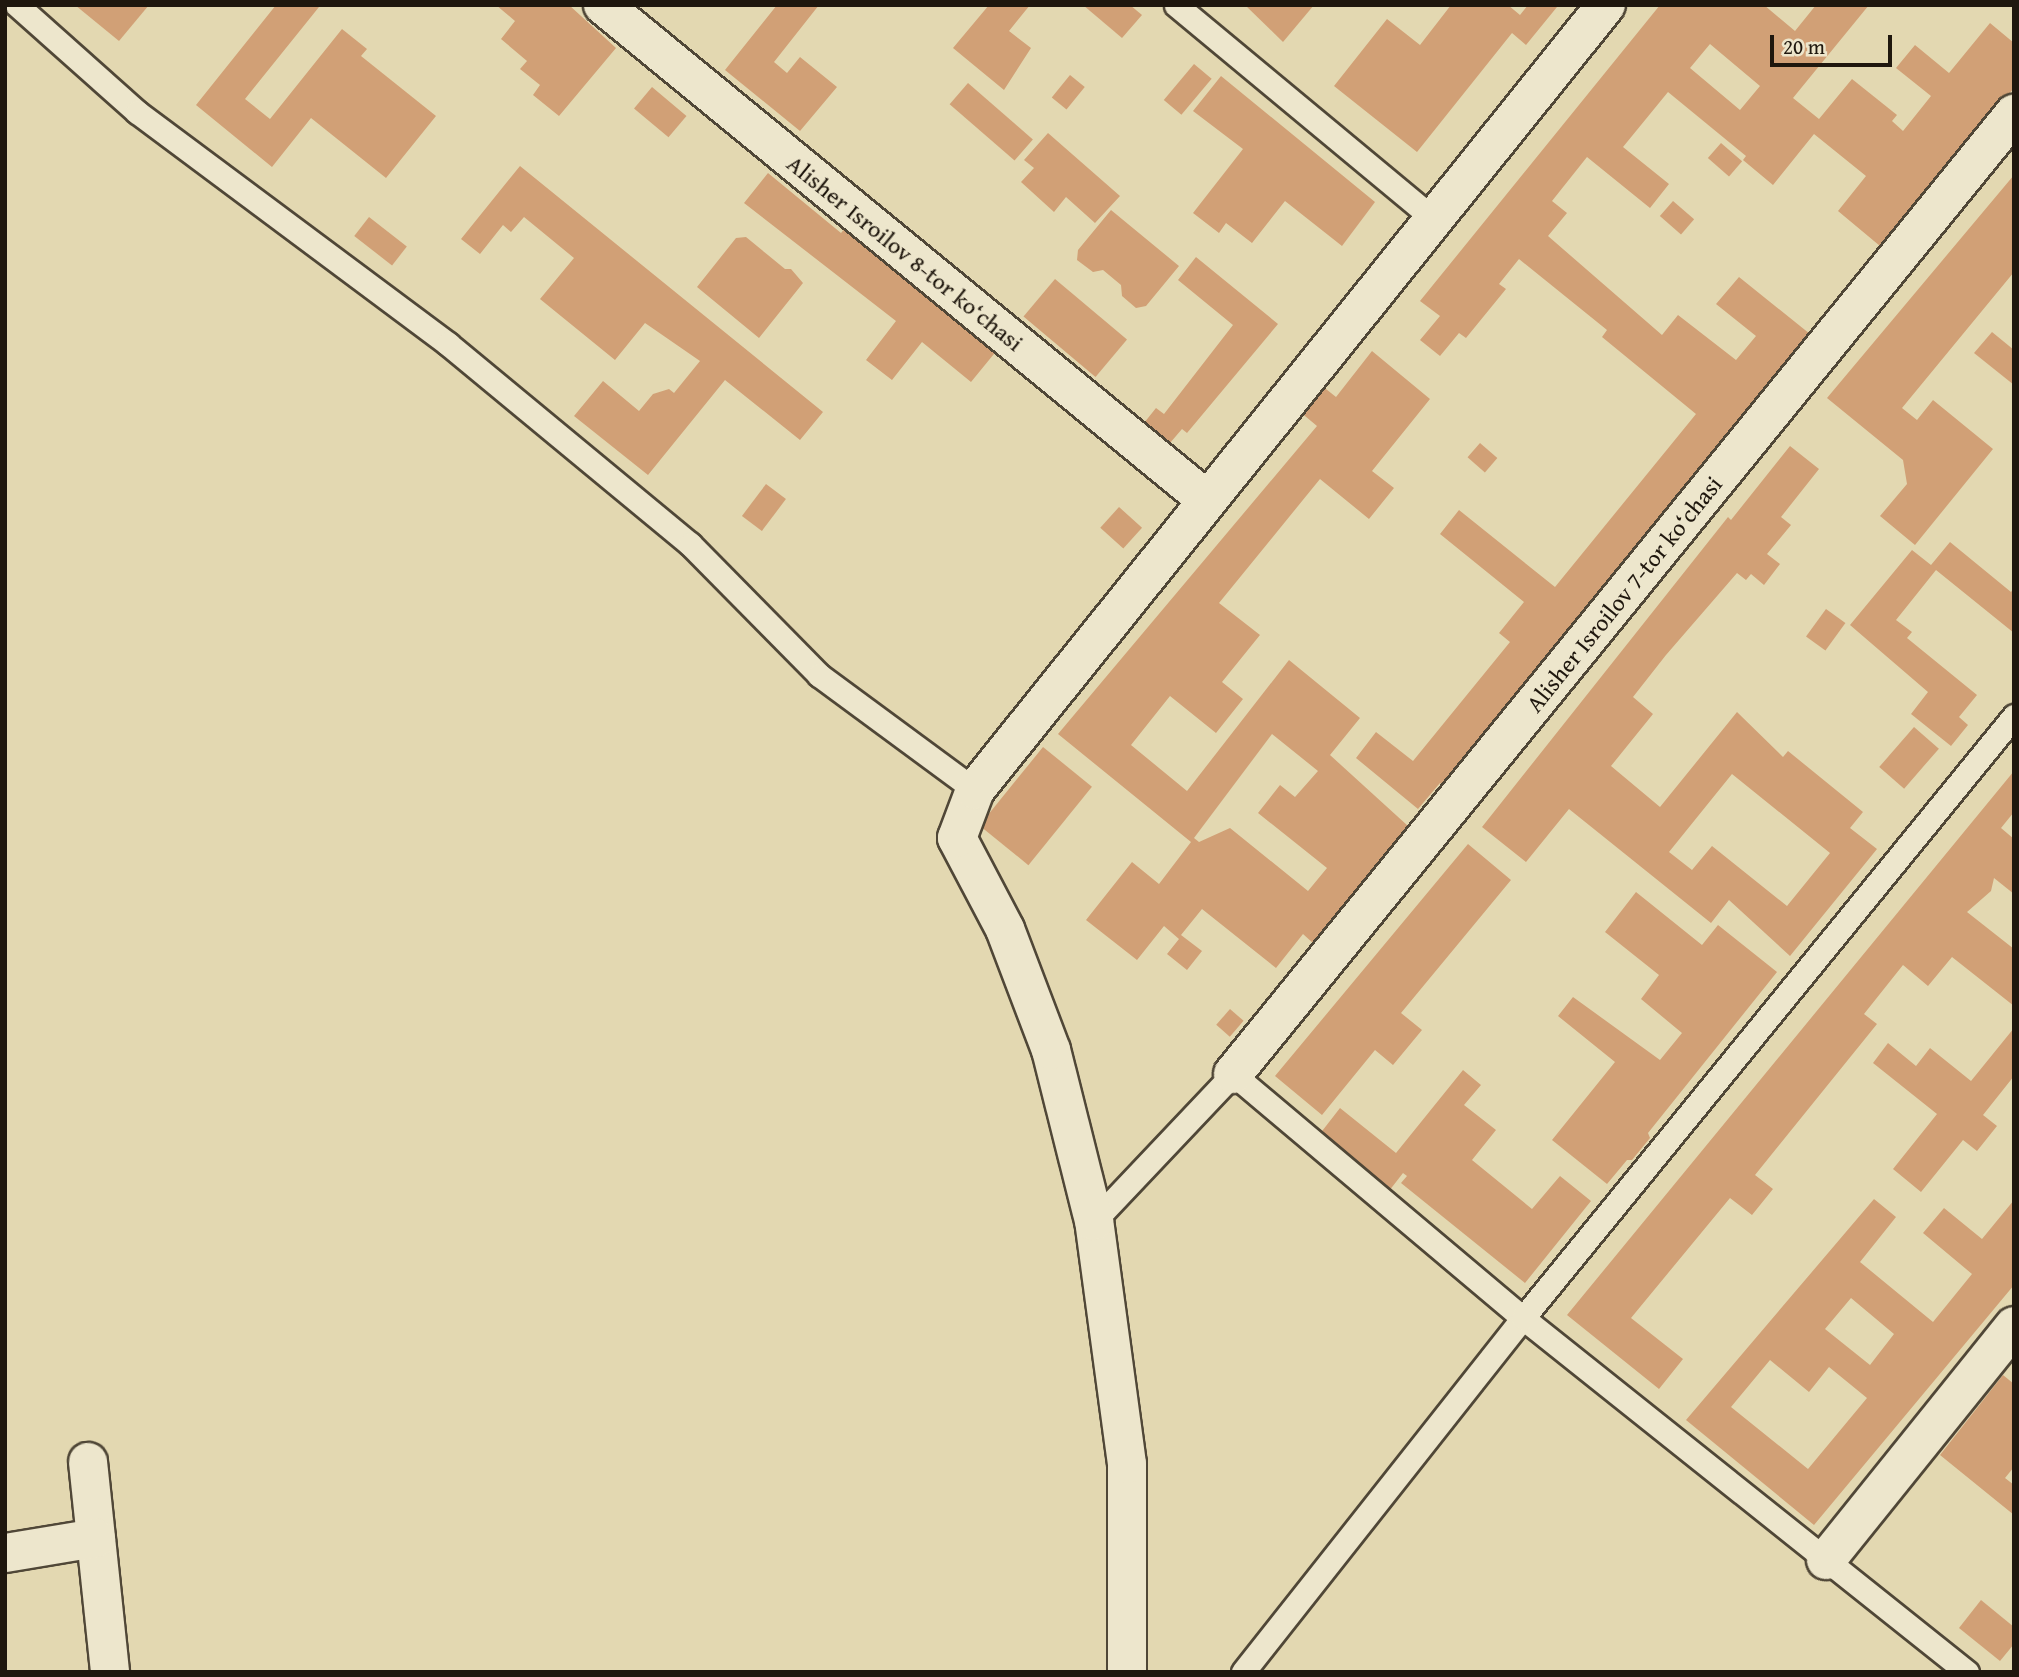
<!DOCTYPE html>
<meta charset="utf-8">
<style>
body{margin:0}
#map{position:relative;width:2019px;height:1677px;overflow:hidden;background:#e3d8b1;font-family:"Gentium Book Plus",serif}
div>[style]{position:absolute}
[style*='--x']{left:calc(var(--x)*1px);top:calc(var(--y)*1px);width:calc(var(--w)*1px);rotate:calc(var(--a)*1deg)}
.building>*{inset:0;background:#d1a076;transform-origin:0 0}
.roads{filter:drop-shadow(2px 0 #504737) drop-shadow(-2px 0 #504737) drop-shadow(0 2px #504737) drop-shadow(0 -2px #504737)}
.service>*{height:23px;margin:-11.5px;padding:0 11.5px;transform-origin:11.5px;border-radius:11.5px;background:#ede6cc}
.minor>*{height:38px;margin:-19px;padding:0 19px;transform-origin:19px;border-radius:19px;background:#ede6cc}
span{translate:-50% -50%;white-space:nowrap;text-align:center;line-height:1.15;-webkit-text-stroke:6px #ede6cc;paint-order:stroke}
.street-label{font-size:24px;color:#1f170e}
.frame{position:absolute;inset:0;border:7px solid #1f170e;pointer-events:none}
.scale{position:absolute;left:1770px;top:35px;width:122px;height:32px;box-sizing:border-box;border:4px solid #1f170e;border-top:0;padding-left:9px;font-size:21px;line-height:24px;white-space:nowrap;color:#1f170e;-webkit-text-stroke:5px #ede6cc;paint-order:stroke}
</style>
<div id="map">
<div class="building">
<div style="clip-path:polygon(75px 5px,149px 5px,119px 41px)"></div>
<div style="clip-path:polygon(276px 5px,319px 7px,245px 99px,270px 119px,342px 29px,367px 49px,361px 56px,436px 116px,386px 178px,311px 118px,272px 167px,196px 105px)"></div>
<div style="clip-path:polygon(496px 5px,569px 5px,616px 48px,559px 116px,533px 95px,540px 85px,520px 69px,527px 61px,501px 39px,515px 21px)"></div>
<div style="clip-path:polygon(777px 5px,819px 5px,774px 62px,787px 73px,800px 57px,837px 87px,800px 131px,725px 70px)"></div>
<div style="clip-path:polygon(989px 5px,1030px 5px,1009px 31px,1031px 48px,1004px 90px,953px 48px)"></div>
<div style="clip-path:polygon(1083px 5px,1130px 5px,1142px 15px,1122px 38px)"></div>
<div style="clip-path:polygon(1245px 5px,1314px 5px,1283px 42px)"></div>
<div style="clip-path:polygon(1451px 5px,1508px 5px,1520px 15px,1528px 5px,1557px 7px,1526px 45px,1512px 33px,1417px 152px,1334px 86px,1387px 19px,1420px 45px)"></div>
<div style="clip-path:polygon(evenodd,1660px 5px,1764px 5px,1795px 31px,1816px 5px,1869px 5px,1793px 98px,1819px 119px,1852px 79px,1897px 115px,1892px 121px,1903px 131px,1931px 96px,1896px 68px,1915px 45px,1949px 73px,1990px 23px,2014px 43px,2014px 88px,1880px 246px,1838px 211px,1866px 176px,1814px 134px,1773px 185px,1743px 160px,1746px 156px,1668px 92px,1623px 147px,1669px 184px,1650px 208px,1587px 157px,1552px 201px,1567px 213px,1548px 236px,1662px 335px,1678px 315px,1736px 360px,1756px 336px,1716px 304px,1739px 277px,1810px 334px,1750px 407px,1754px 410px,1443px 786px,1440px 783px,1418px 809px,1356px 758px,1376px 732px,1413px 761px,1510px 642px,1499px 633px,1524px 602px,1440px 534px,1459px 510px,1555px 587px,1696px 414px,1602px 337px,1607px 330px,1519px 259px,1499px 284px,1506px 289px,1466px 338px,1459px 333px,1440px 356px,1420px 340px,1440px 316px,1420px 301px,1660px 5px,1710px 44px,1760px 86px,1740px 110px,1690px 68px,1710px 44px)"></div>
<div style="left:1194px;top:64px;width:23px;height:47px;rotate:40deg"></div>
<div style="left:1070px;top:75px;width:19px;height:29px;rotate:39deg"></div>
<div style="clip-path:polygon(1221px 76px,1375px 202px,1342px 246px,1285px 201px,1252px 243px,1226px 223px,1219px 233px,1193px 213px,1243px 149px,1193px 111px)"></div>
<div style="left:968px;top:83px;width:86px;height:28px;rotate:41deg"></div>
<div style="left:652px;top:87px;width:45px;height:28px;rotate:40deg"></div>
<div style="clip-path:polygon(1048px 133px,1120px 196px,1095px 223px,1066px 197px,1054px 212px,1021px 182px,1034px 168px,1024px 160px)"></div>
<div style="left:1721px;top:143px;width:28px;height:20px;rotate:41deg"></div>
<div style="clip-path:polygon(520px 166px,823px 412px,800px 440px,725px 380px,648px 475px,574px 416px,603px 381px,639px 411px,653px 394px,669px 389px,674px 393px,700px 361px,645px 323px,615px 360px,540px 299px,574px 258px,524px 217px,511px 232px,503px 225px,480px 254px,461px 239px)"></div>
<div style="clip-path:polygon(768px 173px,841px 233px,846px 227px,998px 349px,971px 382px,922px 342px,892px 380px,866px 360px,896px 321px,744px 203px)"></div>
<div style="clip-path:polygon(2014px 175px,2014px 272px,1902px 408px,1917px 420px,1933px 400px,1993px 449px,1915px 545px,1880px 516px,1907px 484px,1903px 460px,1827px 398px)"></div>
<div style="left:1673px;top:201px;width:28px;height:20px;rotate:41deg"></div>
<div style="clip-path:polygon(1111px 210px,1179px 266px,1146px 306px,1136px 308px,1122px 296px,1121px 285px,1103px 270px,1093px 272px,1077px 260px,1078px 250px)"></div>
<div style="left:369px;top:217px;width:48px;height:24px;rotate:38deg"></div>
<div style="clip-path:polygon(746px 237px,785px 269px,791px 269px,803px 283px,759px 338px,697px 287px,736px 238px)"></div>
<div style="clip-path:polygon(1196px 257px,1278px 324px,1187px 433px,1182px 429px,1170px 443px,1144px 423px,1156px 408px,1164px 414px,1233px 325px,1178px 280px)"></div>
<div style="left:1055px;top:279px;width:94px;height:49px;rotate:40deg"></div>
<div style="clip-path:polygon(1992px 332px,2014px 350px,2014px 385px,1974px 353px)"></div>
<div style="clip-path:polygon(evenodd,1372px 351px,1430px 399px,1372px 471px,1394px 488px,1369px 519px,1320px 479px,1219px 603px,1260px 635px,1222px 682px,1243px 699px,1216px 733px,1170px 696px,1131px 745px,1187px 791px,1289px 660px,1360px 718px,1330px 755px,1408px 826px,1314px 944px,1303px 934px,1276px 968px,1202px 909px,1181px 935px,1202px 951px,1187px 970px,1167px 954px,1179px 939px,1164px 926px,1137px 960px,1086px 920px,1132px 862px,1159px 884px,1191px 842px,1058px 734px,1317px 426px,1299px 411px,1321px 385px,1336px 397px,1372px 351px,1272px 734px,1318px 771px,1295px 797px,1280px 785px,1258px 813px,1327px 868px,1308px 891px,1230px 828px,1199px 842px,1194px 838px,1272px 734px)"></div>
<div style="left:1480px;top:443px;width:23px;height:19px;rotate:41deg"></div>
<div style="clip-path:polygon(evenodd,1790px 446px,1819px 469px,1781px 517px,1791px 525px,1767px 554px,1780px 564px,1764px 585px,1751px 574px,1746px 580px,1737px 573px,1666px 655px,1633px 697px,1653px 714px,1611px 766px,1660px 807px,1737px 712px,1783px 757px,1788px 751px,1863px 812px,1850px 828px,1877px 849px,1790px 956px,1729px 900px,1711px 923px,1569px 809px,1526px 862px,1482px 827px,1728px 517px,1731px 520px,1790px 446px,1732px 774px,1830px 853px,1787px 906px,1712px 846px,1692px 870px,1669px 852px,1732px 774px)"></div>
<div style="left:766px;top:484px;width:25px;height:40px;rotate:37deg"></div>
<div style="left:1119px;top:507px;width:31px;height:28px;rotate:42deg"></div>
<div style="clip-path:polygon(1950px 542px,2011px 592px,2014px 588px,2014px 633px,1936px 570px,1896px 620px,1912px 632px,1907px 638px,1977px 695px,1959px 717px,1968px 725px,1951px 746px,1911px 714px,1928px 692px,1850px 625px,1912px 550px,1931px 565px)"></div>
<div style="left:1826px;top:609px;width:24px;height:34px;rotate:36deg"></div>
<div style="left:1914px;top:727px;width:33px;height:53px;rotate:41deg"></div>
<div style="left:1043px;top:747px;width:63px;height:101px;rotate:39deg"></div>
<div style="clip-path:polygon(2014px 771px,2014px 812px,2001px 828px,2014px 839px,2014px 894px,1994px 878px,1991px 891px,1967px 912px,2014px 949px,2014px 1006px,1952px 957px,1928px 986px,1903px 965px,1864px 1014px,1877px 1024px,1755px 1175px,1773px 1189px,1752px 1215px,1730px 1198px,1631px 1318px,1683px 1359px,1659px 1389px,1567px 1315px)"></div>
<div style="clip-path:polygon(1468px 844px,1511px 880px,1401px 1013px,1422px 1030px,1393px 1065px,1375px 1050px,1322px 1115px,1275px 1076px)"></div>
<div style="clip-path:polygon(1636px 892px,1702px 945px,1718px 925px,1777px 972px,1648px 1133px,1650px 1138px,1632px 1160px,1627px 1160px,1607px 1184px,1552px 1140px,1615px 1062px,1558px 1016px,1573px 997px,1660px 1060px,1682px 1033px,1641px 999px,1659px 975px,1605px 932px)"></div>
<div style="left:1230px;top:1009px;width:18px;height:21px;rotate:41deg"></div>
<div style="clip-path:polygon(2014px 1028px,2014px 1076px,1983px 1115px,1997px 1126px,1977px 1151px,1963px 1140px,1921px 1192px,1893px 1169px,1937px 1114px,1873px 1063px,1888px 1043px,1916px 1066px,1930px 1048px,1971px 1081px)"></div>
<div style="clip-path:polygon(1463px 1070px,1481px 1085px,1464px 1105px,1496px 1130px,1472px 1160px,1532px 1209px,1560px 1176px,1591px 1201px,1525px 1283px,1401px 1183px,1407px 1176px,1403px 1173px,1389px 1191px,1319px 1135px,1340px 1108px,1396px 1153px)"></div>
<div style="clip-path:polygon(evenodd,1874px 1199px,1896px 1217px,1860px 1262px,1933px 1322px,1972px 1274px,1923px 1233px,1944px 1208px,1982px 1239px,2014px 1200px,2014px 1285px,1814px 1525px,1686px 1420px,1874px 1199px,1851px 1298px,1894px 1334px,1870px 1365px,1825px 1329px,1851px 1298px,1874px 1199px,1770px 1360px,1809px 1392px,1829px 1367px,1867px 1398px,1808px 1469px,1731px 1407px,1770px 1360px)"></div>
<div style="clip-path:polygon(2003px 1375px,2014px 1384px,2014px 1467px,2005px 1478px,2014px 1485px,2014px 1515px,1940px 1455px)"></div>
<div style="clip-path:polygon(1981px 1600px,2014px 1627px,2014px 1644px,2000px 1661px,1959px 1628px)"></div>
</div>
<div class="roads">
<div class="service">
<div style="--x:17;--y:5;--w:161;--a:41.7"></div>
<div style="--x:137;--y:112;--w:388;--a:36.7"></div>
<div style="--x:448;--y:344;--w:314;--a:39.6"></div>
<div style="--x:690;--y:544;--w:184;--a:45.4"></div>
<div style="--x:819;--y:675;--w:194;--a:36.4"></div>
<div style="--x:1176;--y:5;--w:337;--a:39.7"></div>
<div style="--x:1094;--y:1221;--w:202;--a:-46.6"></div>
<div style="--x:1233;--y:1074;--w:379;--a:40.1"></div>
<div style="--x:1523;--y:1318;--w:568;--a:38.57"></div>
<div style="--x:1243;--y:1672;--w:451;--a:-51.7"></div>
<div style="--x:1523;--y:1318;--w:777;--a:-50.8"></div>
</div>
<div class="minor">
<div style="--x:603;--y:5;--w:781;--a:39.34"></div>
<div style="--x:1233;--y:1074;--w:1238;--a:-50.87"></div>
<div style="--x:88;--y:1462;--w:211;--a:84"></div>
<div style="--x:5;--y:1553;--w:92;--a:-9.4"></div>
<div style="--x:1826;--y:1560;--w:300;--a:-51.2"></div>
<div style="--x:1127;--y:1672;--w:208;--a:-90"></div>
<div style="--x:1127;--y:1464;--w:245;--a:-97.7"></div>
<div style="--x:1094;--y:1221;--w:176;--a:-104.1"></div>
<div style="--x:1051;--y:1050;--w:129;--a:-110.8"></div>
<div style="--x:1005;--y:929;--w:103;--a:-117.8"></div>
<div style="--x:957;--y:838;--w:51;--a:-69.4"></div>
<div style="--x:975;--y:790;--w:1007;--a:-51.21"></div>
</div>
</div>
<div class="street-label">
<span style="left:905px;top:253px;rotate:39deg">Alisher Isroilov 8-tor ko‘chasi</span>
<span style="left:1624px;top:594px;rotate:-51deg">Alisher Isroilov 7-tor ko‘chasi</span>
</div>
<div class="frame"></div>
<div class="scale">20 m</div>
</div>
